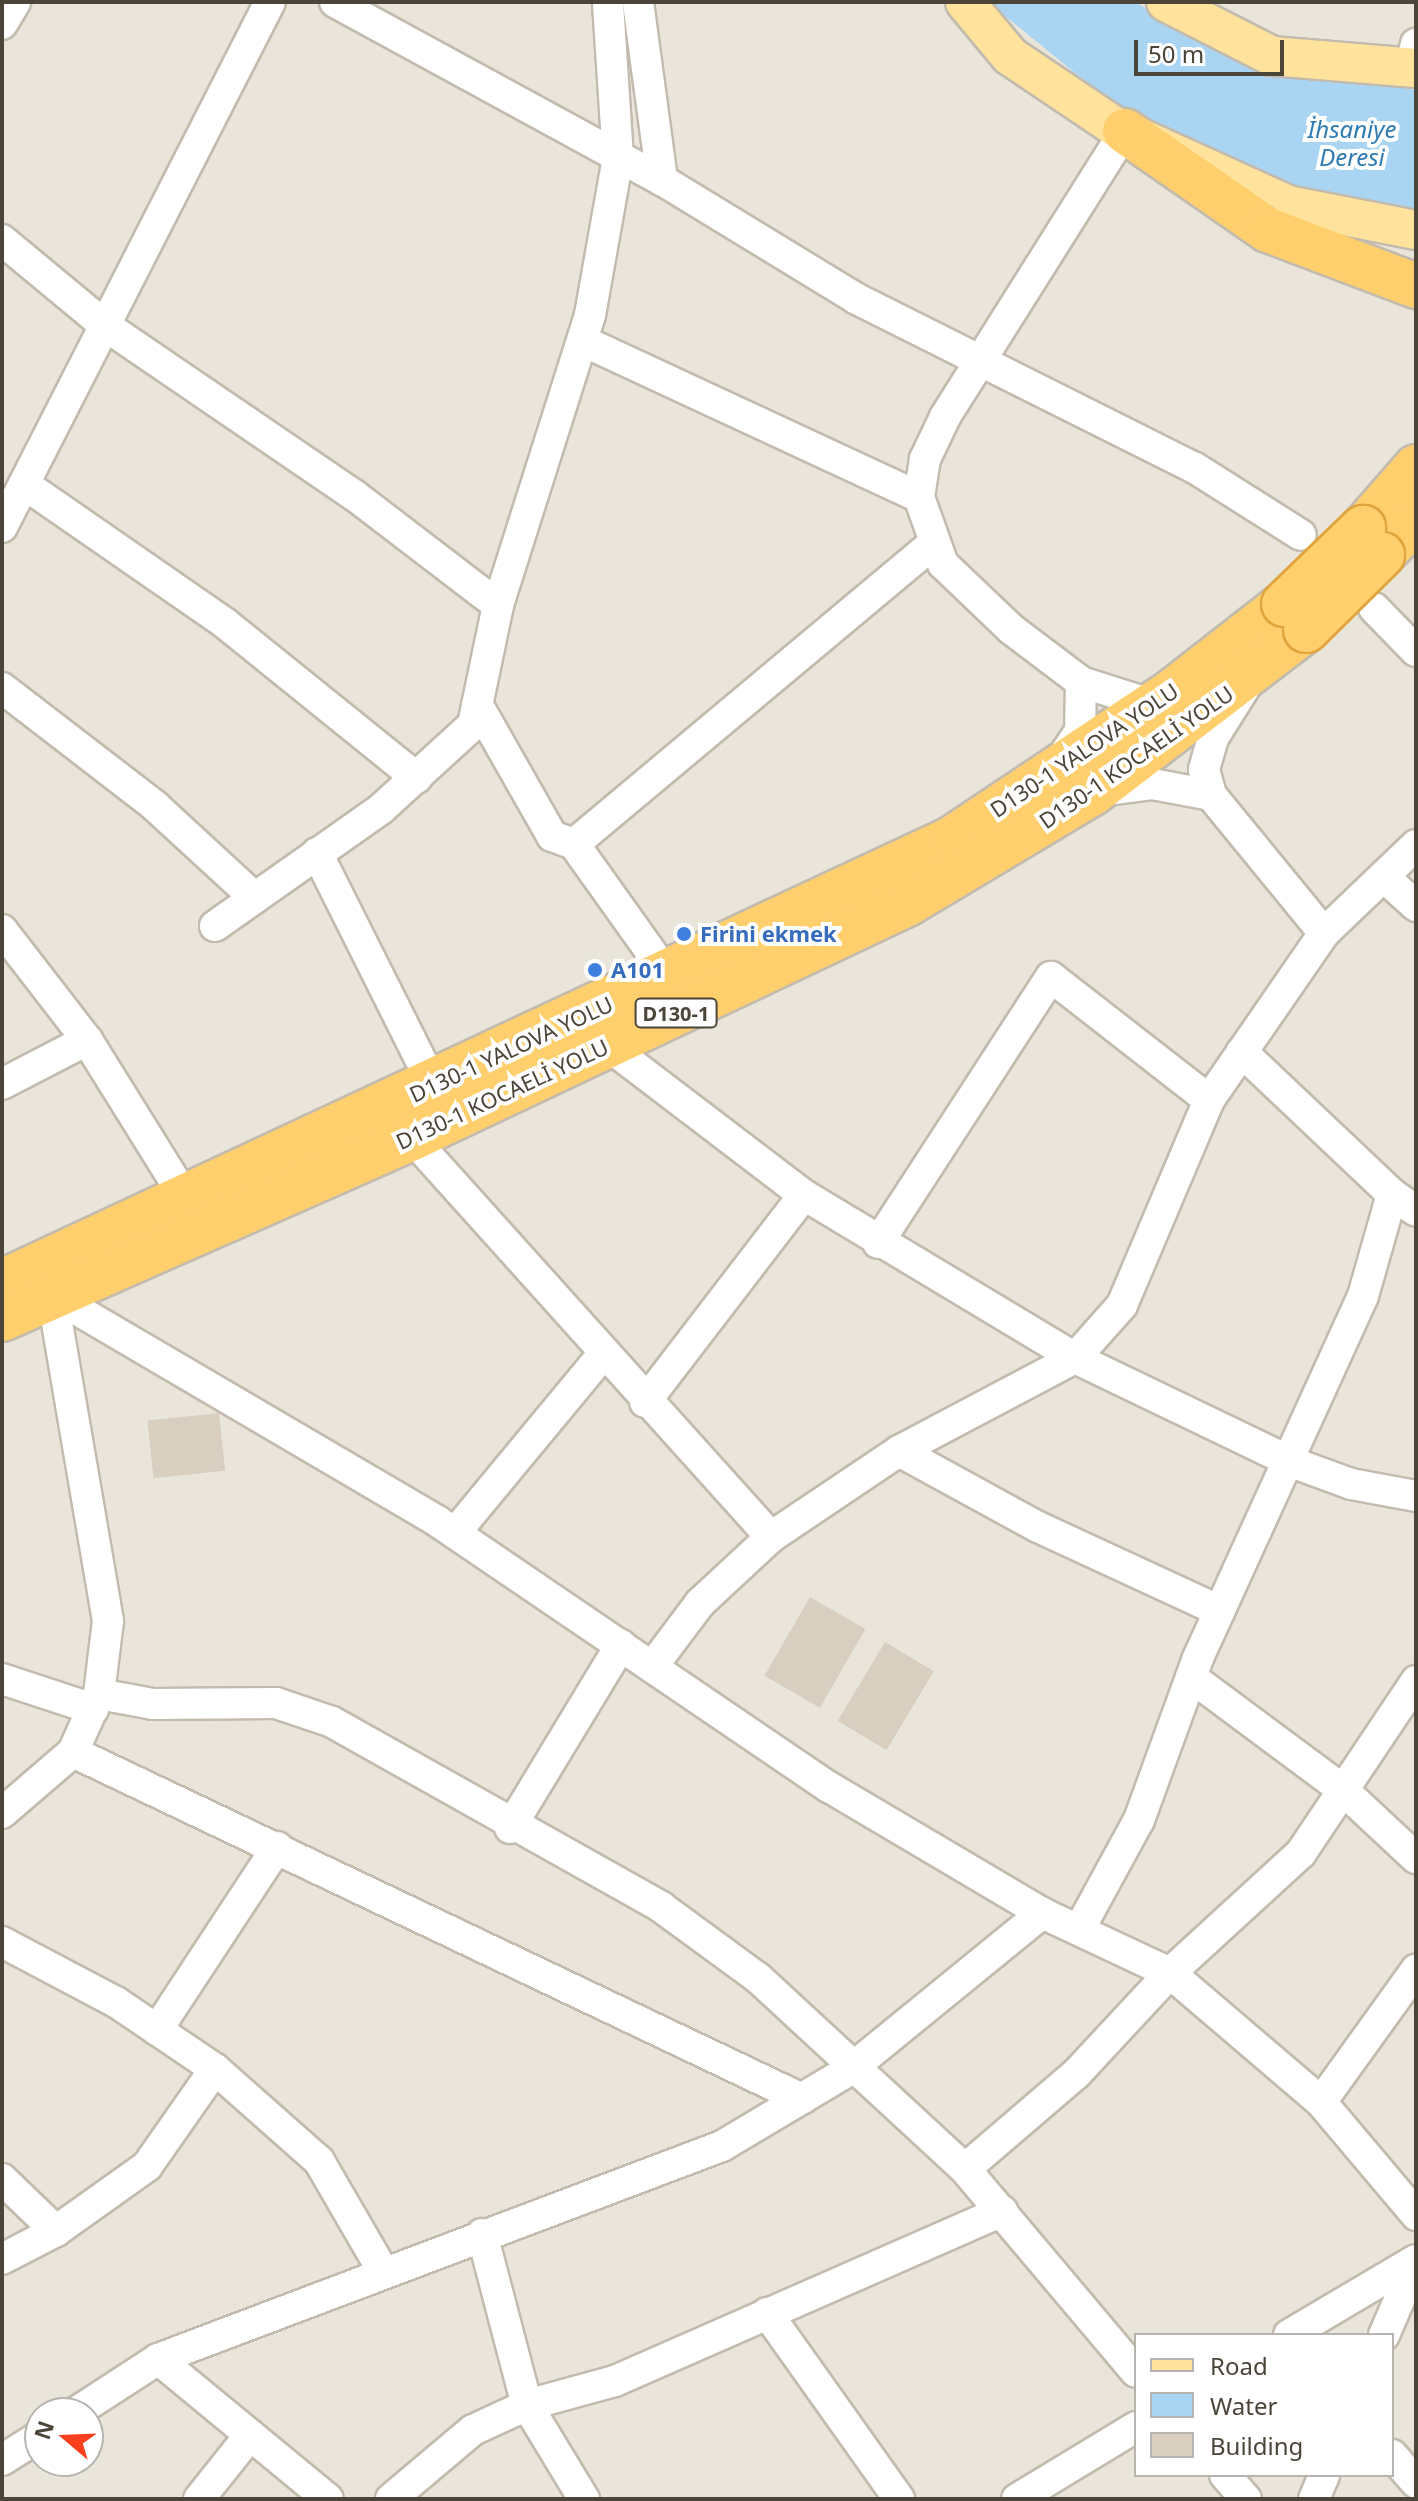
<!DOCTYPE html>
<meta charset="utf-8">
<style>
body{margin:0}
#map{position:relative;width:1418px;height:2501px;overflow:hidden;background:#f6f3ec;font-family:"Noto Sans",sans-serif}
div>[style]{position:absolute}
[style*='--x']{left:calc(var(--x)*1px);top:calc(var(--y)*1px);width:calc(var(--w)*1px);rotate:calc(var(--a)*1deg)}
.residential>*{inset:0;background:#eae5da}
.water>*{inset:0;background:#a9d4f2}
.building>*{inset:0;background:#d8cfc1;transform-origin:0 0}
.roads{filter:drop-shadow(2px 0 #c2bbae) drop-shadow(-2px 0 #c2bbae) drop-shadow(0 2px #c2bbae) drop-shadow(0 -2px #c2bbae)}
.minor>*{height:30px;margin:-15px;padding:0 15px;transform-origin:15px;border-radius:15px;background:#fff}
.major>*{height:38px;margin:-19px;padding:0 19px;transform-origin:19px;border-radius:19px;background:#ffe39c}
.highway>*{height:44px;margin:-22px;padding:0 22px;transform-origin:22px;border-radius:22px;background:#ffcf6e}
.bridges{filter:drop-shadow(2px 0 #e0a43c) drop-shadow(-2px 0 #e0a43c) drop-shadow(0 2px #e0a43c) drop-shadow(0 -2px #e0a43c)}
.highway-bridge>*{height:44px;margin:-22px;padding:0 22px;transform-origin:22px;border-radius:22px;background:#ffcf6e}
.dots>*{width:22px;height:22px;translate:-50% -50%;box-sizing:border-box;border:4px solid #fff;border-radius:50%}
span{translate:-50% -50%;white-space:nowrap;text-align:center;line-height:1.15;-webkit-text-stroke:8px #fff;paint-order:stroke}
.shield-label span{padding:2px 6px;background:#fff;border:2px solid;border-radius:6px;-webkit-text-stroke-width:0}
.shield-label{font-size:20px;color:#4b4439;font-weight:700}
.street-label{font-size:22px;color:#4b4439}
.shop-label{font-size:22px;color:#366cbe;font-weight:700}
.left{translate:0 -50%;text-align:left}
.water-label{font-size:24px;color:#2e7ab2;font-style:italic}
.frame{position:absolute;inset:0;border:4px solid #4b4439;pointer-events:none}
.legend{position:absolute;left:1134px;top:2333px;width:260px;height:144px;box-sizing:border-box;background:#fff;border:2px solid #b7b4b0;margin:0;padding:10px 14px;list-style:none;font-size:24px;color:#4b4439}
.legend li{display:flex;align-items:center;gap:16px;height:40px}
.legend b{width:40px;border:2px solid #b7b4b0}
.north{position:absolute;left:24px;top:2397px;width:80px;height:80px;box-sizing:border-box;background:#fff;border:2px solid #b7b4b0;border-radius:50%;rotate:289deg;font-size:22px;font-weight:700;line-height:32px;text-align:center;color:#4b4439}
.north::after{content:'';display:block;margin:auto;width:28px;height:36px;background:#fc3f1d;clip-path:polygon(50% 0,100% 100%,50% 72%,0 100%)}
.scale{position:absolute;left:1134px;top:40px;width:150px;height:36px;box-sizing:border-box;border:4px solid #4b4439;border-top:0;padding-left:10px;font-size:24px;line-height:28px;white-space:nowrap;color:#4b4439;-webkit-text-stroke:6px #fff;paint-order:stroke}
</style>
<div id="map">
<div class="residential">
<div style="clip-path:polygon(evenodd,2px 2px,1416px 2px,1416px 2499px,2px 2499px,2px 2px,1136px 2335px,1392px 2335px,1392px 2475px,1136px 2475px,1136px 2335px,2px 2px,40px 2413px,88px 2413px,88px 2461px,40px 2461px,40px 2413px)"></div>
</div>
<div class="water">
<div style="clip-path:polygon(988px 2px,1135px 2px,1232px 57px,1416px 90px,1416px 218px,1279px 187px,1124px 113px)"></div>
</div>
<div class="building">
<div style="left:219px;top:1413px;width:58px;height:72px;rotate:84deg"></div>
<div style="left:810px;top:1597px;width:64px;height:91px;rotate:30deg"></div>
<div style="left:885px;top:1642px;width:57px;height:92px;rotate:31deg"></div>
</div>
<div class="roads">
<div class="minor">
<div style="--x:335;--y:2;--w:372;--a:28.6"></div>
<div style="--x:662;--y:180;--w:226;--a:31.4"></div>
<div style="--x:855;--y:298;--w:380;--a:26.6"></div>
<div style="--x:1195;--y:468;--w:125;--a:32.3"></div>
<div style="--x:638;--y:2;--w:180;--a:82.3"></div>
<div style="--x:2;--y:24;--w:26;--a:-59"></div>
<div style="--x:1410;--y:68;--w:25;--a:-76"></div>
<div style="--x:1125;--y:131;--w:338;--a:122.2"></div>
<div style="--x:945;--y:417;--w:47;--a:115.5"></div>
<div style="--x:925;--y:459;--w:38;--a:99"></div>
<div style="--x:919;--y:497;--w:71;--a:70.3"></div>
<div style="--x:943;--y:564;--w:94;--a:43.7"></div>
<div style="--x:1011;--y:629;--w:88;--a:37.1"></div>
<div style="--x:1081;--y:682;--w:76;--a:17.7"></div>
<div style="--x:2;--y:240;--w:131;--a:39.7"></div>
<div style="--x:103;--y:324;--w:304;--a:34.3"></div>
<div style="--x:354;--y:495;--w:181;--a:37.4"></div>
<div style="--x:583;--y:341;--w:370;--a:24.9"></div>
<div style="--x:24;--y:484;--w:246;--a:34.7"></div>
<div style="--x:226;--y:624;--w:245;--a:38.9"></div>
<div style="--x:2;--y:527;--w:589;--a:-62.96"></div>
<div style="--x:1374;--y:608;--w:60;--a:45.7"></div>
<div style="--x:1245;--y:687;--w:60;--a:122.1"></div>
<div style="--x:1213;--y:738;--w:33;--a:106"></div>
<div style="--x:1204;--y:770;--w:26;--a:74"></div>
<div style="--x:1211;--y:795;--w:178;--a:50.7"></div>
<div style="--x:2;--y:688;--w:193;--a:37.6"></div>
<div style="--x:155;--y:806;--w:133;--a:42.6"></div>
<div style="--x:477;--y:704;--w:152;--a:60.4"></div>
<div style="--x:552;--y:836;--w:23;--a:20"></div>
<div style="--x:574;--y:844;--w:468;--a:-39.9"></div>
<div style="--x:1060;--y:761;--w:36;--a:-56"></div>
<div style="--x:1080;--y:731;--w:49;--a:-88.8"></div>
<div style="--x:1098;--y:791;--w:54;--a:-7.4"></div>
<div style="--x:1152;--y:784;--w:60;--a:10.6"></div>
<div style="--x:574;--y:844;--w:162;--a:54.5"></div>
<div style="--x:317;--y:853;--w:259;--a:63.4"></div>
<div style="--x:1385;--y:878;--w:42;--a:42.1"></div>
<div style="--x:215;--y:926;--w:204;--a:-35.2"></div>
<div style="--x:382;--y:808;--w:123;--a:-42.4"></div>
<div style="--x:473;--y:725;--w:123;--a:-78.2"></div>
<div style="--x:498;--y:605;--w:304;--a:-72.4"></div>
<div style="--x:590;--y:315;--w:159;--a:-79.9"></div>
<div style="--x:618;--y:158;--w:156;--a:-93.7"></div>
<div style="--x:2;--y:930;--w:139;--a:52.3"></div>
<div style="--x:87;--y:1040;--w:187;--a:58.1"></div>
<div style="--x:607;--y:1045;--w:248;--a:37.3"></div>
<div style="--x:804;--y:1195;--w:316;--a:31"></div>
<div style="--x:1075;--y:1358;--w:240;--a:25.7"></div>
<div style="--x:1291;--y:1462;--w:64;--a:20.1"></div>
<div style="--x:1351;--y:1484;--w:66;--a:10.5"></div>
<div style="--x:2;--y:1084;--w:96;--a:-27.4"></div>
<div style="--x:412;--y:1138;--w:537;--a:48.02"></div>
<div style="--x:1392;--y:1194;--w:29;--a:35"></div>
<div style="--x:878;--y:1243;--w:317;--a:-57"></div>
<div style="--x:1051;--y:977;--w:200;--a:37.9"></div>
<div style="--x:52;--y:1295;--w:446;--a:30.4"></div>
<div style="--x:437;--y:1521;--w:474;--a:34.2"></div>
<div style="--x:829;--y:1787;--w:247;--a:30.6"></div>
<div style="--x:1042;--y:1913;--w:141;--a:25.1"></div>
<div style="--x:1170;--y:1973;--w:199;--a:40.5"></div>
<div style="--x:1321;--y:2102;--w:148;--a:49.9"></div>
<div style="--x:645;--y:1402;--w:261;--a:-52.5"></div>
<div style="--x:899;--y:1451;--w:158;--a:28.7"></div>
<div style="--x:1038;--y:1527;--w:200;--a:24.8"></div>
<div style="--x:455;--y:1533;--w:231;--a:-50.4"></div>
<div style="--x:652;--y:1667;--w:80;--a:-53.1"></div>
<div style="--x:700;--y:1603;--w:97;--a:-42.9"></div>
<div style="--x:771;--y:1537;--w:154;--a:-33.9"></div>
<div style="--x:899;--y:1451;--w:199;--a:-27.9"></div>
<div style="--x:1075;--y:1358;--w:71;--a:-48.4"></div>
<div style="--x:1122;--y:1305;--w:223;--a:-67"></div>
<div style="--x:1209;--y:1100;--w:203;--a:-55.4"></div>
<div style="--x:1324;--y:933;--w:127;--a:-43.7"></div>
<div style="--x:1191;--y:1677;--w:189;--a:36.6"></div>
<div style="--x:1343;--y:1790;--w:100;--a:43"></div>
<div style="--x:2;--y:1679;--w:96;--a:18.2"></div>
<div style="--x:99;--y:1694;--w:55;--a:10.5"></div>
<div style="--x:153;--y:1704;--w:123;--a:-0.5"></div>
<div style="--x:276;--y:1703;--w:59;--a:18.7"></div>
<div style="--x:332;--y:1722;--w:377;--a:29.3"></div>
<div style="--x:661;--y:1907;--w:120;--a:36.2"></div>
<div style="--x:758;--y:1978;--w:282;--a:42.7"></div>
<div style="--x:965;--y:2169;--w:265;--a:49.9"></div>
<div style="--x:73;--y:1752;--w:807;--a:25.45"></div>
<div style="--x:2;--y:1813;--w:94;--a:-40.7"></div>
<div style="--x:73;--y:1752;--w:64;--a:-65.9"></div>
<div style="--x:99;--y:1694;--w:74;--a:-83"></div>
<div style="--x:108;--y:1621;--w:331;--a:-99.7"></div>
<div style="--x:510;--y:1828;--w:214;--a:-58.8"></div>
<div style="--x:1080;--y:1928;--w:123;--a:-61.4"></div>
<div style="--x:1139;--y:1820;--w:172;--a:-70"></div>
<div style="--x:1198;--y:1658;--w:398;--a:-65.5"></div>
<div style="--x:1363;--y:1296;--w:106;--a:-74.1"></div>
<div style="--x:1392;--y:1194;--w:207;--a:-136.6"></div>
<div style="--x:2;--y:1942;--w:129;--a:27.8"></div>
<div style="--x:116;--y:2002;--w:120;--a:34.1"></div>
<div style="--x:215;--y:2069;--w:139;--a:41.5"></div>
<div style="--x:319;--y:2161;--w:129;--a:59.9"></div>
<div style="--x:157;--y:2030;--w:219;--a:-56.7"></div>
<div style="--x:1321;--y:2102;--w:163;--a:-54.3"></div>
<div style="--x:965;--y:2169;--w:146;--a:-40.6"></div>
<div style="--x:1076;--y:2074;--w:138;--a:-47.1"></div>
<div style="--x:1170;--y:1973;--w:178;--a:-42.5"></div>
<div style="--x:1301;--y:1853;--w:207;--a:-56.2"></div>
<div style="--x:2;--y:2179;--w:75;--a:43.9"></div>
<div style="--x:482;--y:2234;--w:177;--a:75.3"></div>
<div style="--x:527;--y:2405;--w:110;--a:58.8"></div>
<div style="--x:2;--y:2259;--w:61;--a:-27.4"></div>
<div style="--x:56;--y:2231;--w:112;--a:-35.5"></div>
<div style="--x:147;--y:2166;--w:118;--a:-55"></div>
<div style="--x:767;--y:2313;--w:228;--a:54.6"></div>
<div style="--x:1289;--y:2335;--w:147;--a:-30.6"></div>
<div style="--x:1384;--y:2335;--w:81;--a:-66.6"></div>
<div style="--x:158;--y:2359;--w:220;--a:39.5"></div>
<div style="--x:75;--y:2413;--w:99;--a:-33"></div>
<div style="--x:158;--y:2359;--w:603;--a:-20.69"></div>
<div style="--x:722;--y:2146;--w:150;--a:-30.8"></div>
<div style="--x:851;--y:2069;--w:247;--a:-39.2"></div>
<div style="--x:1392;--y:2455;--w:37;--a:49"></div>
<div style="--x:2;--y:2460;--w:45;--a:-32.3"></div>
<div style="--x:1225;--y:2475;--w:32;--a:49"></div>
<div style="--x:199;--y:2499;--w:82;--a:-51.4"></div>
<div style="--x:391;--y:2499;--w:107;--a:-40.1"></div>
<div style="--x:473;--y:2430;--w:60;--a:-24.8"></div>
<div style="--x:527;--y:2405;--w:91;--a:-15.3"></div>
<div style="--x:615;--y:2381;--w:423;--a:-23.7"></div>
<div style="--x:1017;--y:2499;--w:139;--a:-31.2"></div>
<div style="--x:1314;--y:2499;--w:26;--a:-67"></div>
</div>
<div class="major">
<div style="--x:965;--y:2;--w:70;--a:50.2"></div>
<div style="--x:1010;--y:56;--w:125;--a:33.9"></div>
<div style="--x:1114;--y:126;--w:191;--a:24.4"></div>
<div style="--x:1288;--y:205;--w:130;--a:11.1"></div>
<div style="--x:1166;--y:2;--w:119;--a:27"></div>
<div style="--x:1272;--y:56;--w:144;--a:4.8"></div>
</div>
<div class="highway">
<div style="--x:1125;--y:131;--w:174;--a:34.7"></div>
<div style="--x:1268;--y:230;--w:158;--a:20.7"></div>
<div style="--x:1363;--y:528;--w:81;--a:-49"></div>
<div style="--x:1382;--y:555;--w:49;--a:-45.8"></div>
<div style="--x:2;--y:1282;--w:1047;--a:-25.02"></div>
<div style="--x:951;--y:839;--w:268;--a:-33.7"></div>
<div style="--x:1174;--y:690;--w:140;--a:-38"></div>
<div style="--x:2;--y:1319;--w:448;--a:-23.8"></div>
<div style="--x:412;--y:1138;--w:548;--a:-25.3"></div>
<div style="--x:907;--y:904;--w:218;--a:-30.9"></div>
<div style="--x:1094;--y:792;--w:267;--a:-37.4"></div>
</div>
</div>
<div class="bridges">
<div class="highway-bridge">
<div style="--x:1284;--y:604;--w:110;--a:-43.9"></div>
<div style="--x:1306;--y:630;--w:107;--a:-44.6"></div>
</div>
</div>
<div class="dots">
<div style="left:684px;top:934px;background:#3f7fe0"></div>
<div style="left:595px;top:970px;background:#3f7fe0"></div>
</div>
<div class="shield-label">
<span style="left:676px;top:1013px">D130-1</span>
</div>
<div class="street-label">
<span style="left:1084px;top:750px;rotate:-34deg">D130-1 YALOVA YOLU</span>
<span style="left:1136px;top:757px;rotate:-35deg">D130-1 KOCAELİ YOLU</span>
<span style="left:511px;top:1049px;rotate:-25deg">D130-1 YALOVA YOLU</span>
<span style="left:502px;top:1094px;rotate:-25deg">D130-1 KOCAELİ YOLU</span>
</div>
<div class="shop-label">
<span class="left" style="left:700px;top:934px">Firini ekmek</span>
<span class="left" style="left:611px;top:970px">A101</span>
</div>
<div class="water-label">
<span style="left:1352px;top:143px">İhsaniye<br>Deresi</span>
</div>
<div class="frame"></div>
<ul class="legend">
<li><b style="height:10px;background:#ffe39c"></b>Road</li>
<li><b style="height:22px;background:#a9d4f2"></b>Water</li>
<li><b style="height:22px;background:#d8cfc1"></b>Building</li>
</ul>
<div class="north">N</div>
<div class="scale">50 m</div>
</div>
